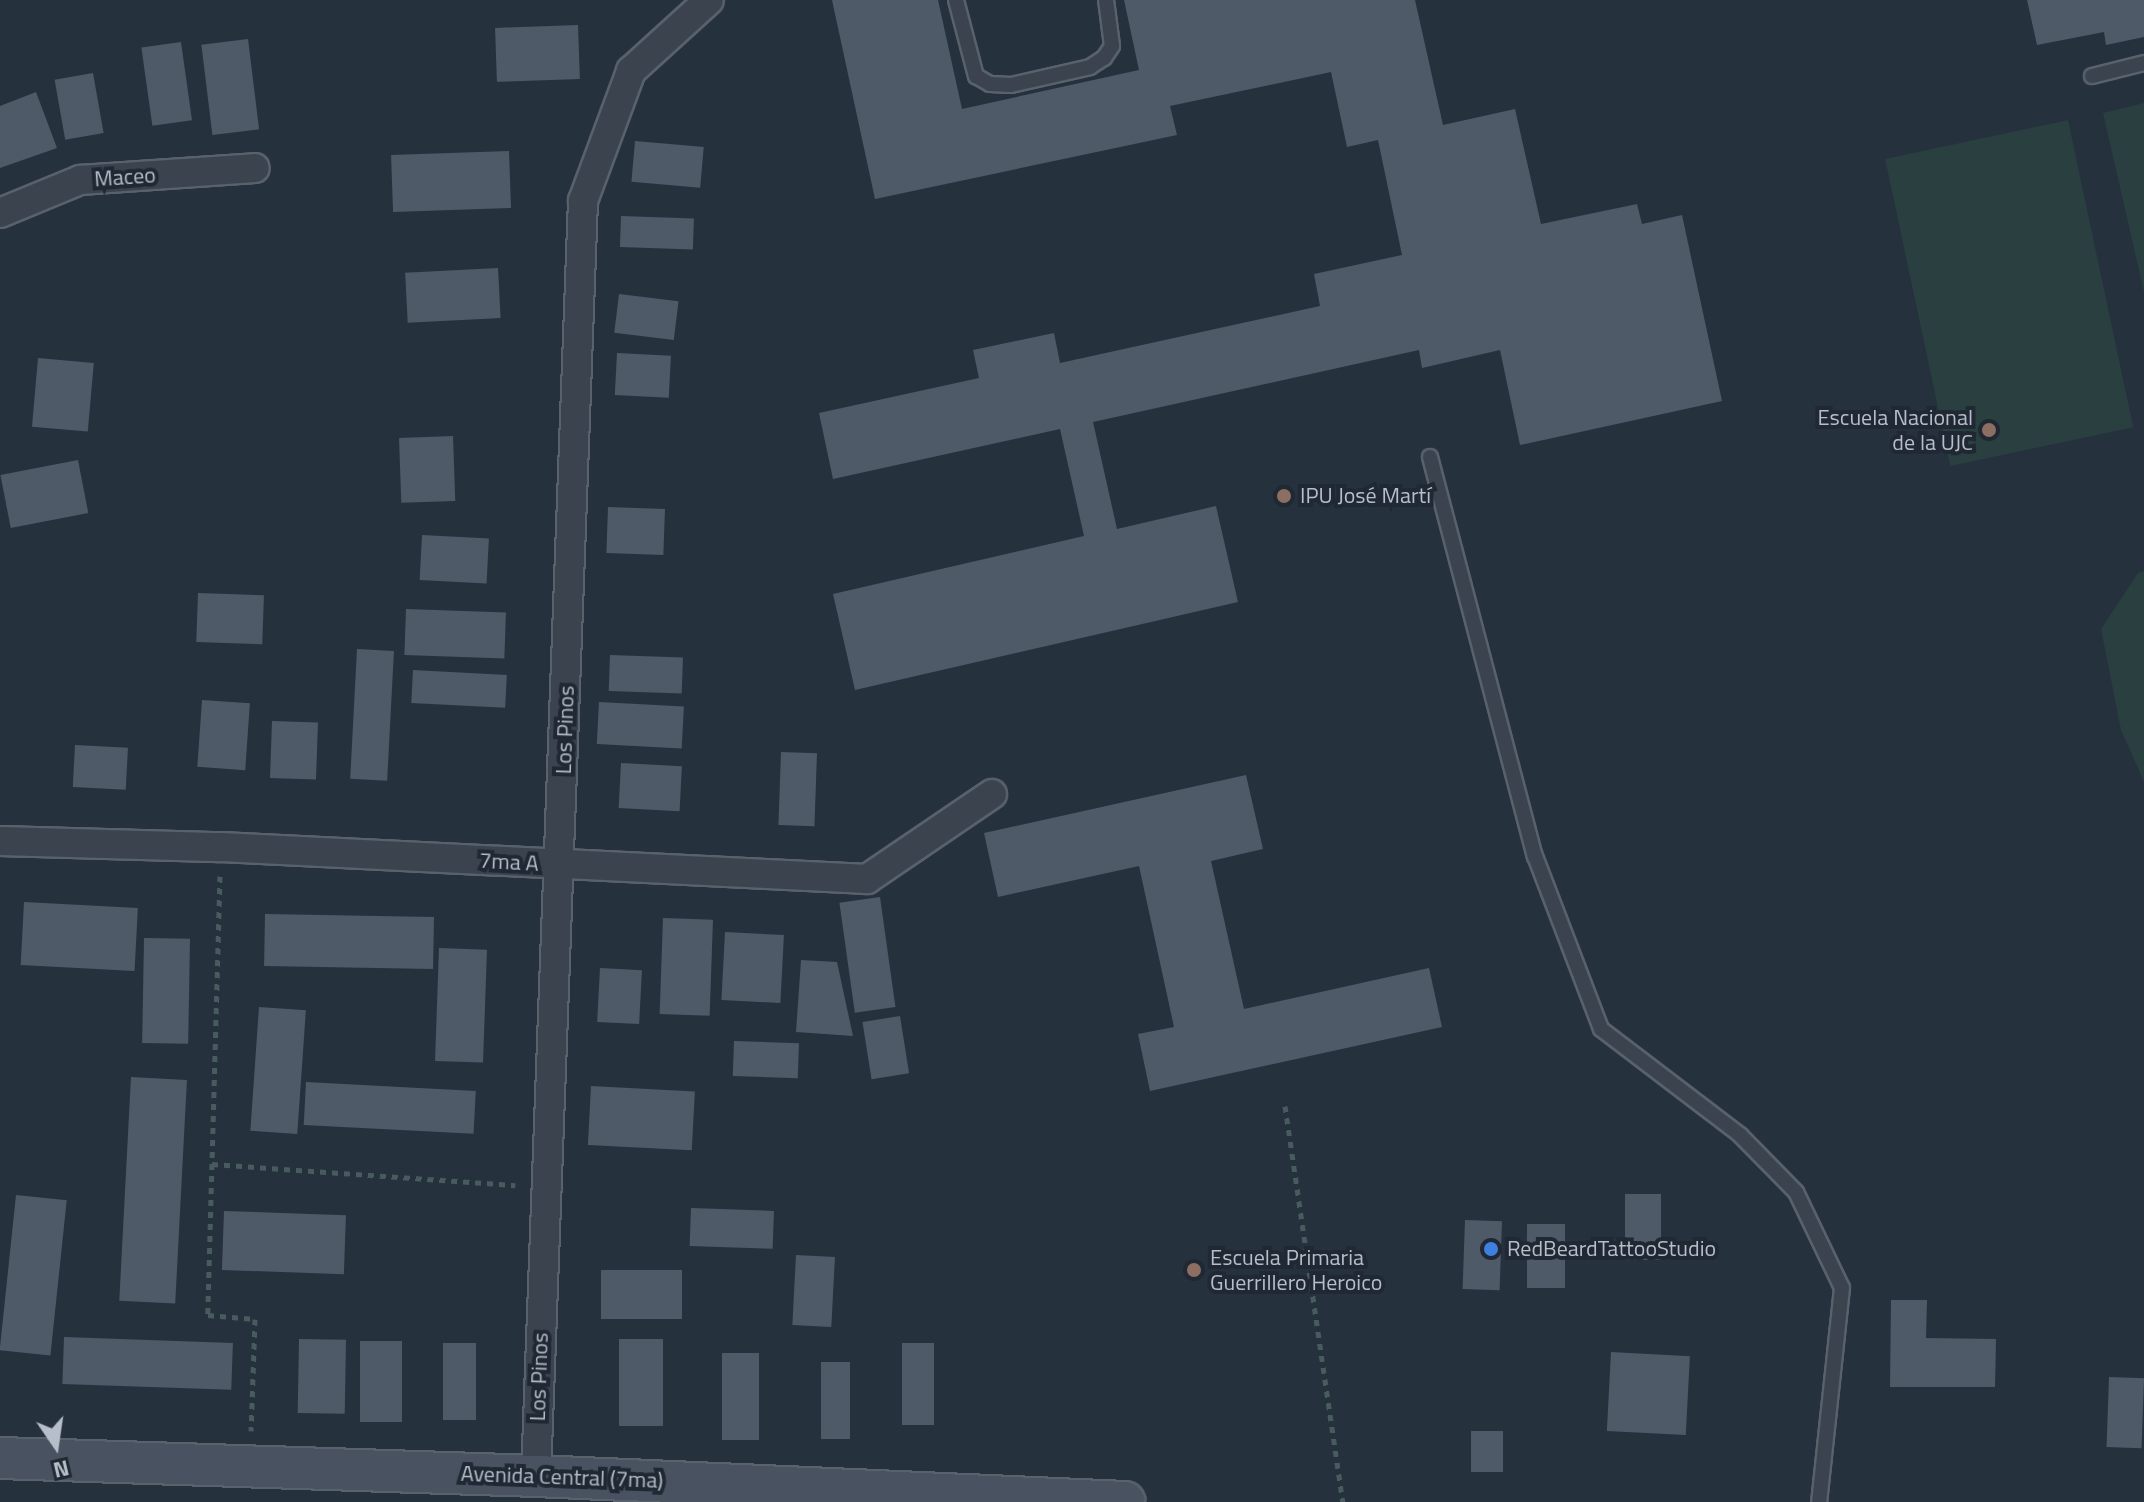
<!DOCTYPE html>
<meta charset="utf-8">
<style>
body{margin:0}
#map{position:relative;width:2144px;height:1502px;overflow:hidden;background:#26313e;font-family:"Titillium Web",sans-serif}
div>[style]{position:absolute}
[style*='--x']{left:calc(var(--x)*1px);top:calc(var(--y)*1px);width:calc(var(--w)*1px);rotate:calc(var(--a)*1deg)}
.green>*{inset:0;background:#293f40;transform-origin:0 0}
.building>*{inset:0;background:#4f5a69;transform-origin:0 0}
.path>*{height:5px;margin-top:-2.5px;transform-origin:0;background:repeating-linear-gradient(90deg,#485c5e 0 6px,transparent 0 12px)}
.roads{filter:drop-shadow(2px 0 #58616c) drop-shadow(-2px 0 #58616c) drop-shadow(0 2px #58616c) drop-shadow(0 -2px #58616c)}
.lane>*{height:14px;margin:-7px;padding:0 7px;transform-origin:7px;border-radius:7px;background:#3a434e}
.street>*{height:28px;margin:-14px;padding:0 14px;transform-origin:14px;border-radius:14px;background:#3a434e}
.secondary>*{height:40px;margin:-20px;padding:0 20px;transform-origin:20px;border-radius:20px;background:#485261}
.dots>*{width:22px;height:22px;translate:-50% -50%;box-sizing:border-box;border:4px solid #1f2833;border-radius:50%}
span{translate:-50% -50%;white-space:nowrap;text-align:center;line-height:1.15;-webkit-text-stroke:8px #1f2833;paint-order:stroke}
.street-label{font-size:22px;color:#b6bec9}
.poi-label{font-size:22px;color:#b6bec9}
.right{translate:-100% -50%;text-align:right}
.left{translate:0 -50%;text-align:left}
.north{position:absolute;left:16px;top:1406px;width:80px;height:80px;-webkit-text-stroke:6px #1f2833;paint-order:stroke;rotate:167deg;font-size:22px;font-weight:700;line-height:32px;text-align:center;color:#b6bec9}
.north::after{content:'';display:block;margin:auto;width:28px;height:36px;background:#b6bec9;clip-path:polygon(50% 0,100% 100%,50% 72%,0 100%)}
</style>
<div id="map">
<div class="green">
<div style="clip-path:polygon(2144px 103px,2144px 292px,2103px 113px)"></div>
<div style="left:2068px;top:120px;width:314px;height:187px;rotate:78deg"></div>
<div style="clip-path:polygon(2144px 571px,2144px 782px,2121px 730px,2101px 629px,2138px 573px)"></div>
</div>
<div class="building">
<div style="clip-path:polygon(832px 0,938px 0,962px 109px,1139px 70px,1124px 0,1415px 0,1443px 125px,1515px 109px,1541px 224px,1637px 204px,1642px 224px,1682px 215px,1722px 401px,1520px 445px,1500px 350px,1422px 368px,1419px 350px,1093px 422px,1117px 529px,1216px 506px,1238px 602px,855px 690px,833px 594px,1084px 536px,1060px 429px,833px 479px,819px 413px,979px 378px,973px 350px,1054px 333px,1060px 363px,1320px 306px,1314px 274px,1402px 255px,1378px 140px,1347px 147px,1331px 72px,1170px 106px,1177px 135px,875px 199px)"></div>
<div style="clip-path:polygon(2027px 0,2144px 0,2144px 37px,2106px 45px,2104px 32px,2037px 45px)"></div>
<div style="left:578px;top:25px;width:54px;height:83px;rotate:88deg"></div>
<div style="left:248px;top:39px;width:91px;height:47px;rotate:83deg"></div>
<div style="left:181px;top:42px;width:79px;height:40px;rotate:82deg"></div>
<div style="left:93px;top:73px;width:61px;height:39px;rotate:80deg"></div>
<div style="clip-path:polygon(36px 92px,57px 148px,0 168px,0 106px)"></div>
<div style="left:635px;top:141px;width:69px;height:41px;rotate:5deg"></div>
<div style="left:509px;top:151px;width:57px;height:118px;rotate:88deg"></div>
<div style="left:621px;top:216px;width:73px;height:31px;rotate:2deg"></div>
<div style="left:498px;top:268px;width:50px;height:93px;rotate:87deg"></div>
<div style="left:619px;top:294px;width:60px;height:39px;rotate:7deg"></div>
<div style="left:617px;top:353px;width:54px;height:42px;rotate:3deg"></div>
<div style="left:38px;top:358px;width:56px;height:69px;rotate:5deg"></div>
<div style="left:453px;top:436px;width:65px;height:54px;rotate:88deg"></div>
<div style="left:78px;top:460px;width:54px;height:79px;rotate:79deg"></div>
<div style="left:608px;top:507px;width:57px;height:46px;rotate:2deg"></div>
<div style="left:422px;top:535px;width:67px;height:45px;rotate:3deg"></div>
<div style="left:198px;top:593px;width:66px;height:49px;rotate:2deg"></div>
<div style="left:406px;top:609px;width:100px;height:46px;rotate:2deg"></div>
<div style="left:357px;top:649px;width:37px;height:130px;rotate:3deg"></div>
<div style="left:610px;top:655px;width:73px;height:36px;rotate:2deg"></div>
<div style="left:413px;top:670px;width:94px;height:33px;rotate:3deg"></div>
<div style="left:202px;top:700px;width:48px;height:67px;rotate:4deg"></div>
<div style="left:599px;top:702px;width:85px;height:42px;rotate:3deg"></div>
<div style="left:272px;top:721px;width:46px;height:57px;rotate:2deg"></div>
<div style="left:75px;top:745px;width:53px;height:42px;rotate:3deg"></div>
<div style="left:781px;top:752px;width:36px;height:73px;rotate:2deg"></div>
<div style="left:621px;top:763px;width:61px;height:45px;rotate:3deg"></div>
<div style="clip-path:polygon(1246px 775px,1263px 849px,1211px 861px,1244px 1009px,1429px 968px,1442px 1027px,1150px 1091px,1138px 1034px,1174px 1027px,1139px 866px,998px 897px,984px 833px)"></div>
<div style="left:880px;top:897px;width:111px;height:41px;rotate:82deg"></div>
<div style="left:24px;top:902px;width:114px;height:63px;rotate:3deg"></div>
<div style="left:265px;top:914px;width:169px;height:52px;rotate:1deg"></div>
<div style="left:663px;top:918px;width:50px;height:96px;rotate:2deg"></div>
<div style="left:725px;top:932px;width:59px;height:68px;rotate:3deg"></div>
<div style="left:144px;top:938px;width:46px;height:105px;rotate:1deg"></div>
<div style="left:439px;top:948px;width:48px;height:113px;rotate:2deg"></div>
<div style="clip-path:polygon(801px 960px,837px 962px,853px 1036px,796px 1032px)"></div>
<div style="left:600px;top:968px;width:42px;height:54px;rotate:3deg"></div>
<div style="left:259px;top:1007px;width:47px;height:124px;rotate:4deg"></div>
<div style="left:900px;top:1016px;width:58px;height:38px;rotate:81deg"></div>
<div style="left:734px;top:1041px;width:65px;height:35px;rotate:2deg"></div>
<div style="left:131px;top:1077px;width:56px;height:224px;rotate:3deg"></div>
<div style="left:306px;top:1082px;width:170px;height:43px;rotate:3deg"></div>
<div style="left:591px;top:1086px;width:104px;height:59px;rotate:3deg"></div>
<div style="left:1625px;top:1194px;width:36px;height:66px"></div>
<div style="left:16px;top:1195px;width:51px;height:156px;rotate:6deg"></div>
<div style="left:691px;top:1208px;width:83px;height:38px;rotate:2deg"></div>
<div style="left:224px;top:1211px;width:122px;height:59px;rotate:2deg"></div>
<div style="left:1465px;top:1220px;width:37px;height:69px;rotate:2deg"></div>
<div style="left:1527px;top:1224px;width:38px;height:64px"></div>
<div style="left:796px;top:1255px;width:39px;height:70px;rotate:3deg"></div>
<div style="left:601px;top:1270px;width:81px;height:49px"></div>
<div style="clip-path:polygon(1891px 1300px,1927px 1300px,1926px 1338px,1996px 1339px,1995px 1387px,1890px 1387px)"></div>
<div style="left:64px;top:1337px;width:169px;height:47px;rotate:2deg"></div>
<div style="left:299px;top:1339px;width:47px;height:74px;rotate:1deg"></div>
<div style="left:619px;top:1339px;width:44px;height:87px"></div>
<div style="left:360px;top:1341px;width:42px;height:81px"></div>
<div style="left:443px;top:1343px;width:33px;height:77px"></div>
<div style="left:902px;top:1343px;width:32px;height:82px"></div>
<div style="left:1611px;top:1352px;width:79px;height:79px;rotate:3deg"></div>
<div style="left:722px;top:1353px;width:37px;height:87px"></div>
<div style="left:821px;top:1362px;width:29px;height:77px"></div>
<div style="left:2109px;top:1377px;width:35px;height:70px;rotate:2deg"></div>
<div style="left:1471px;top:1431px;width:32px;height:41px"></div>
</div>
<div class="path">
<div style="--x:220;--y:876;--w:439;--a:91.6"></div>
<div style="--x:208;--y:1315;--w:47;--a:4.9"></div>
<div style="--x:255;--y:1319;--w:112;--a:92"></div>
<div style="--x:1285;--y:1106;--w:400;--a:81.7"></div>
<div style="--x:212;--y:1164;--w:304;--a:4"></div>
</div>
<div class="roads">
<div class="lane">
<div style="--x:956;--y:0;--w:79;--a:75.3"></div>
<div style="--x:976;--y:76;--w:16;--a:30"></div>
<div style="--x:990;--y:84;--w:21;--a:3"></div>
<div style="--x:1011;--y:85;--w:81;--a:-12.8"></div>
<div style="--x:1090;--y:67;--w:17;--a:-33"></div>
<div style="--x:1104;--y:58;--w:14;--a:-56"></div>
<div style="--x:1112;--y:46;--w:46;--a:-97.4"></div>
<div style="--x:2092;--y:76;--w:54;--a:-14"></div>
<div style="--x:1430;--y:457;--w:413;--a:75.3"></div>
<div style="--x:1535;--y:856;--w:185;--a:69.1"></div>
<div style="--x:1601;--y:1029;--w:175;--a:37.3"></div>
<div style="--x:1740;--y:1135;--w:80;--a:45.5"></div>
<div style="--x:1796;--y:1192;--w:106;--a:64.4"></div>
<div style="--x:1842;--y:1288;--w:215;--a:96.1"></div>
</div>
<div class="street">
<div style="--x:0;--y:213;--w:87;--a:-22.4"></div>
<div style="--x:80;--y:180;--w:175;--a:-3.9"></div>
<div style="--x:0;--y:841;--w:221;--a:1.6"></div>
<div style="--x:221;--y:847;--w:647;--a:2.84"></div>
<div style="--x:867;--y:879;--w:151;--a:-34.2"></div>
<div style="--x:536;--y:1476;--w:1276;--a:-87.89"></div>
<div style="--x:583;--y:201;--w:139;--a:-69.7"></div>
<div style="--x:631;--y:71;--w:105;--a:-42.3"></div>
</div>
<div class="secondary">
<div style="--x:0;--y:1458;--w:536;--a:1.92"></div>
<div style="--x:536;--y:1476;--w:589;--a:2.53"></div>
</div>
</div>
<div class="dots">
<div style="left:1989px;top:430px;background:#8d6e63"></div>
<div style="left:1284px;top:496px;background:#8d6e63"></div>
<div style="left:1491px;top:1249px;background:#3f7fe0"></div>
<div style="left:1194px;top:1270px;background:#8d6e63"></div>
</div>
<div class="street-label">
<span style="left:125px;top:177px;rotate:-4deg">Maceo</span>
<span style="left:565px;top:730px;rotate:-88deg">Los Pinos</span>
<span style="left:509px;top:862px;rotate:3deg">7ma A</span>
<span style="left:539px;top:1377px;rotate:-88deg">Los Pinos</span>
<span style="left:562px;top:1477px;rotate:2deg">Avenida Central (7ma)</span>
</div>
<div class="poi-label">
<span class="right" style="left:1973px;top:430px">Escuela Nacional<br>de la UJC</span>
<span class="left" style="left:1300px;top:496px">IPU José Martí</span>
<span class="left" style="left:1507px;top:1249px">RedBeardTattooStudio</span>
<span class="left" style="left:1210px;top:1270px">Escuela Primaria<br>Guerrillero Heroico</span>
</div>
<div class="north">N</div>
</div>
